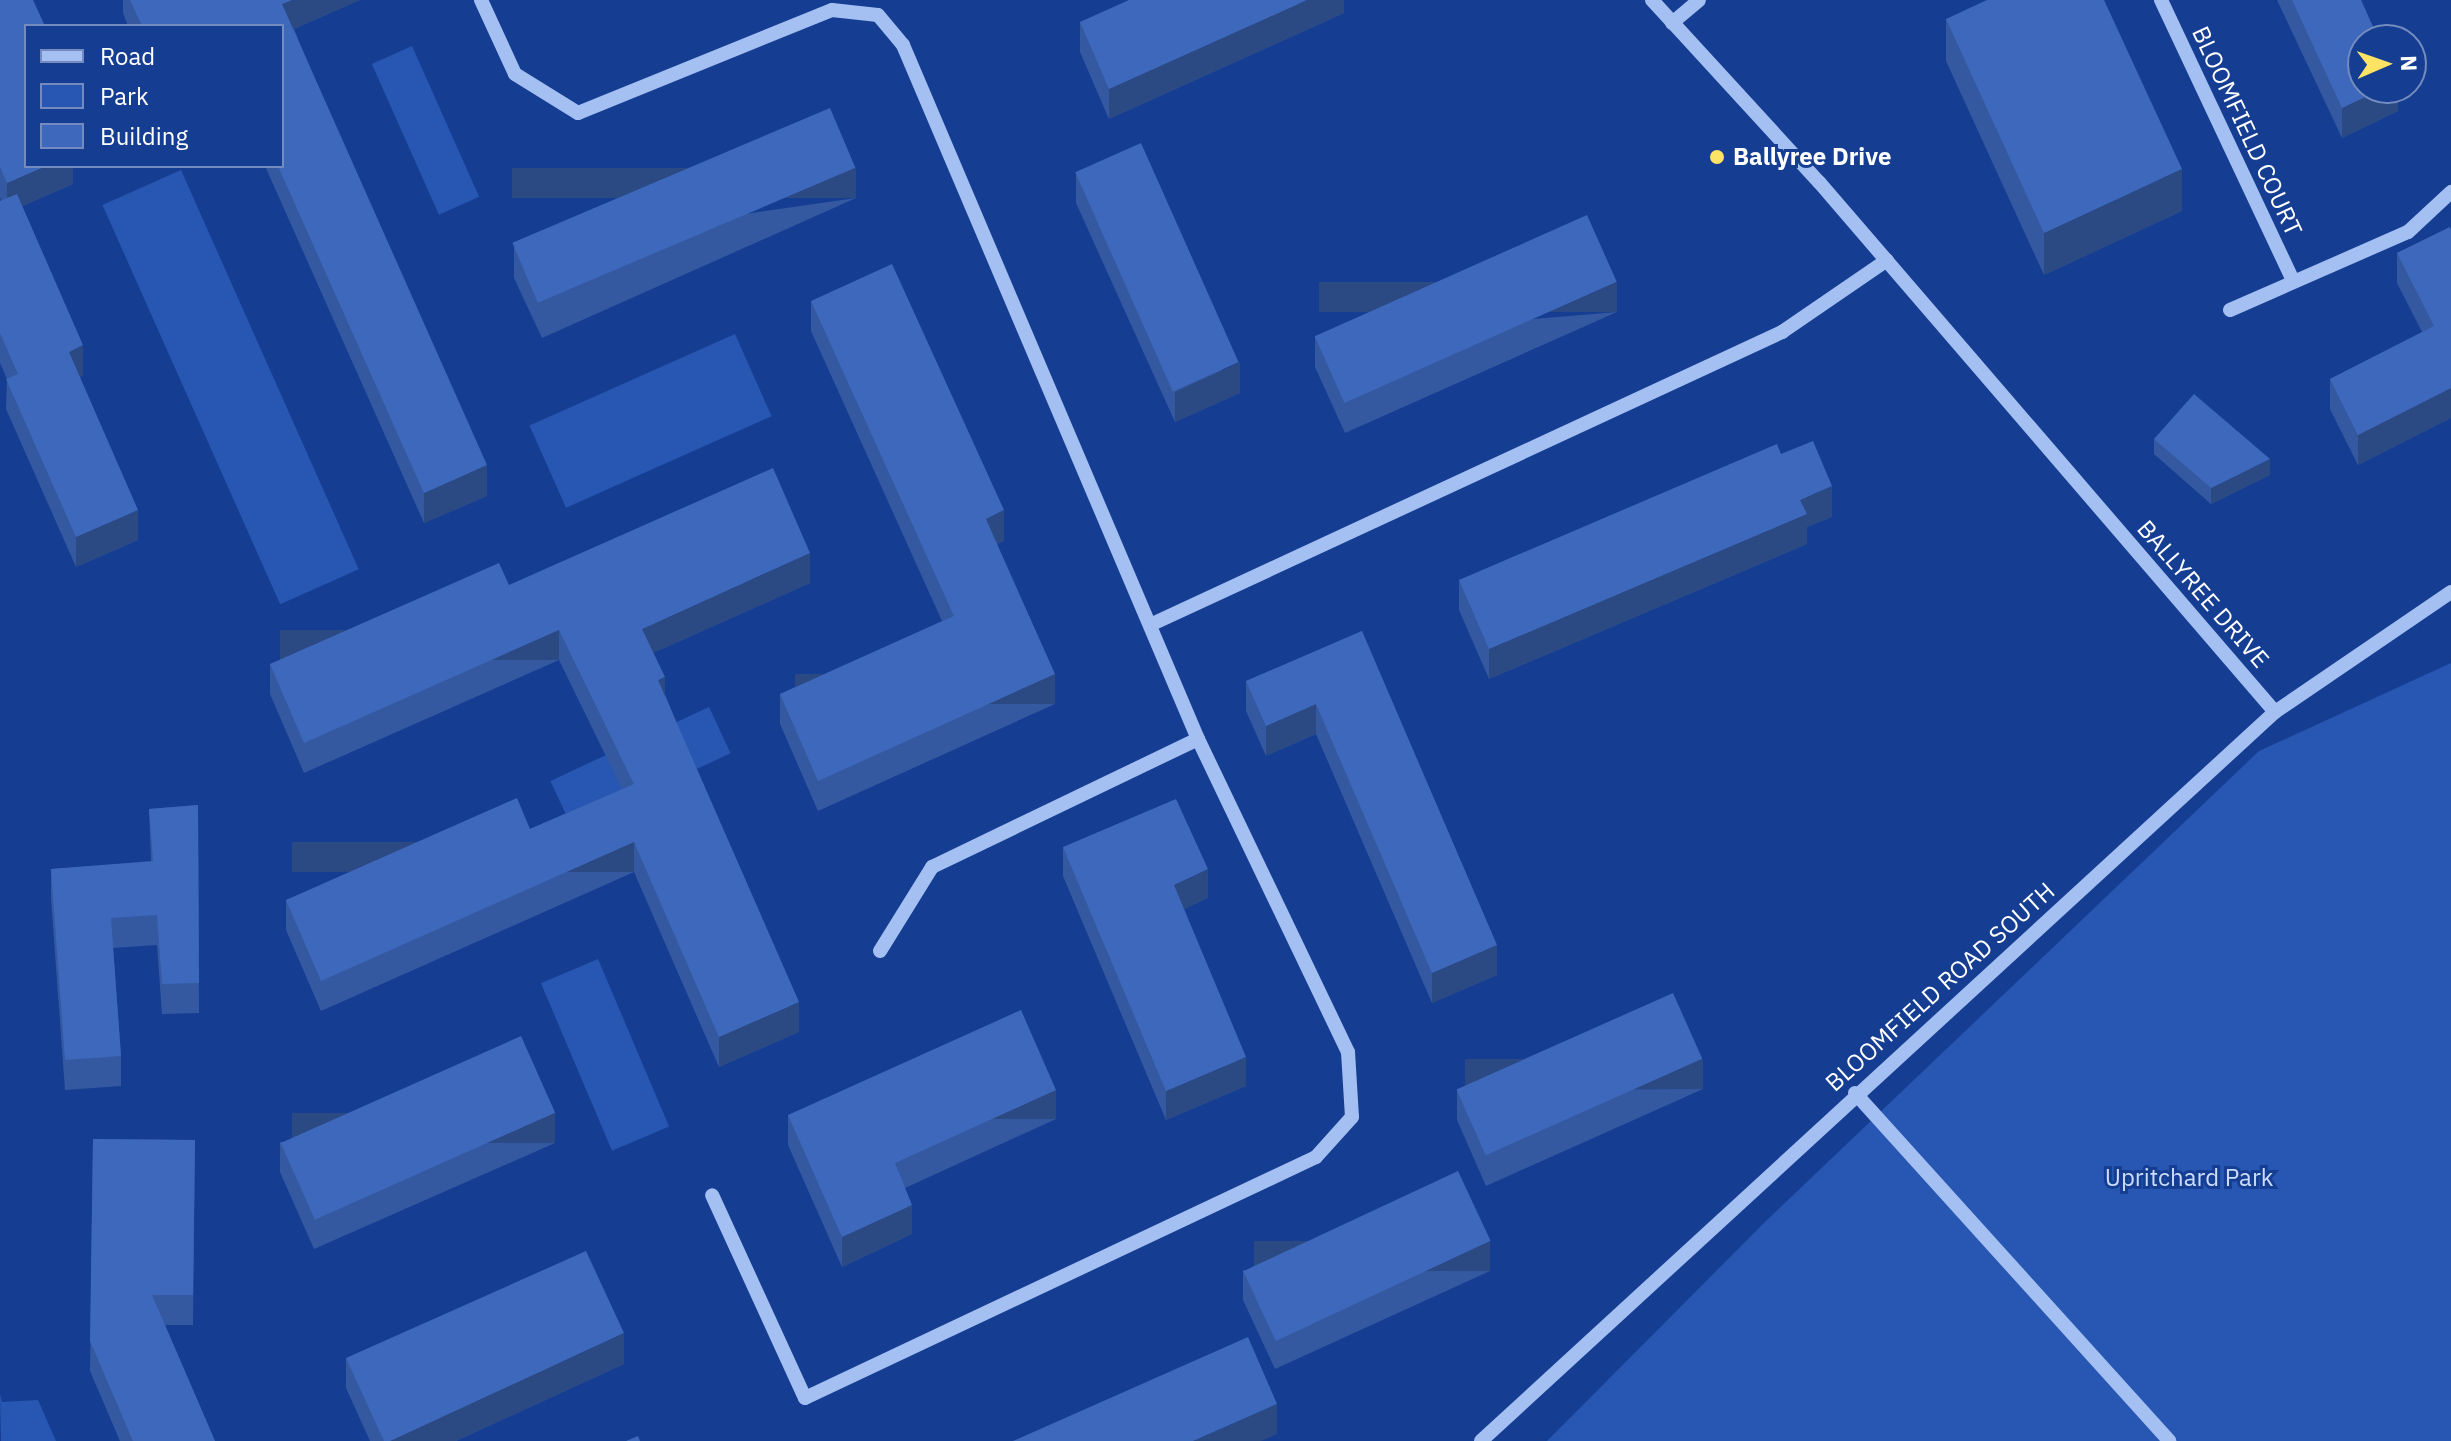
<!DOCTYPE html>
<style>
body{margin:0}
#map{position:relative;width:2451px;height:1441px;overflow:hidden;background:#153e93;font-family:"IBM Plex Sans",sans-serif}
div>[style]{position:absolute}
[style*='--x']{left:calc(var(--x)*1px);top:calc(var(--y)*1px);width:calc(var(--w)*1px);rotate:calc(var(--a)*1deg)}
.green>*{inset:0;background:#2757b2;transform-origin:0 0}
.minor>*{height:14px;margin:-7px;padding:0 7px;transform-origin:7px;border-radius:7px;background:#a4bff1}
.wall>*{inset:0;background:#3459a1}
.shaded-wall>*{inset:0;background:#2b4983;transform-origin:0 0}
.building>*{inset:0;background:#3d68bb;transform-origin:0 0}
.dots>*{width:22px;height:22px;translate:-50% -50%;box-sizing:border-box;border:4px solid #153e93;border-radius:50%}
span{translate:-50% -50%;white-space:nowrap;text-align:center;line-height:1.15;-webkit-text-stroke:6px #153e93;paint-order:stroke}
.street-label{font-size:24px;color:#fff}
.poi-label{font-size:24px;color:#fff;font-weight:700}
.left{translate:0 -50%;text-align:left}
.park-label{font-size:24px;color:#cbdcfc}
.legend{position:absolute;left:24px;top:24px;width:260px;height:144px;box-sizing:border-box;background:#153e93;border:2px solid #738bbe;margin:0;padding:10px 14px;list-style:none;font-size:24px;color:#fff}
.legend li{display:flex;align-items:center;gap:16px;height:40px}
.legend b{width:40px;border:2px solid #738bbe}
.north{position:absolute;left:2347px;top:24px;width:80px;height:80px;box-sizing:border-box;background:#153e93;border:2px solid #738bbe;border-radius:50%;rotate:88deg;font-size:22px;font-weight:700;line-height:32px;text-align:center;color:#fff}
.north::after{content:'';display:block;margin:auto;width:28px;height:36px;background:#ffe364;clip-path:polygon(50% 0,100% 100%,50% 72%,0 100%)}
</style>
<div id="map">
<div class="green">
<div style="left:412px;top:46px;width:165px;height:44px;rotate:66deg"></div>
<div style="left:181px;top:170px;width:437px;height:86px;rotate:66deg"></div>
<div style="left:735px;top:334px;width:90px;height:225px;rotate:66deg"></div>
<div style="clip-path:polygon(2451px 663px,2451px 1441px,1547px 1441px,1766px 1221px,2259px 751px)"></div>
<div style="left:709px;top:707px;width:51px;height:175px;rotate:65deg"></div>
<div style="left:598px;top:959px;width:182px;height:62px;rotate:67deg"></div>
<div style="clip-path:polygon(0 1394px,2px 1402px,38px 1400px,56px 1441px,1px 1441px)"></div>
</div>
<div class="minor">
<div style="--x:481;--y:0;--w:81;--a:65.3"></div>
<div style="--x:515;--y:74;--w:74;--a:31.8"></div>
<div style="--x:578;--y:113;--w:274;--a:-22.1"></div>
<div style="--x:832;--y:10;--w:46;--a:6.2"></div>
<div style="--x:878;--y:15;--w:39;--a:50"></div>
<div style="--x:903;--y:45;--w:754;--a:66.97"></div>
<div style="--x:1198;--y:739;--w:347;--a:64.4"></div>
<div style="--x:1348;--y:1052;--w:65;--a:86.5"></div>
<div style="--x:1352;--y:1117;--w:54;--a:132"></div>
<div style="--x:1316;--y:1157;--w:565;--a:154.75"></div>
<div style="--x:805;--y:1398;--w:223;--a:-114.6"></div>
<div style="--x:1652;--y:0;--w:247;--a:47.5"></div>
<div style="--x:1819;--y:182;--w:699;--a:49.29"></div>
<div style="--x:2161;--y:0;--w:310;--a:64.8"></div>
<div style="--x:1672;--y:23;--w:35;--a:-40"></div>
<div style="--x:2230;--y:310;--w:194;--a:-23.7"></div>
<div style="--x:2408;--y:232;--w:59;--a:-42.9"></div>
<div style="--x:1150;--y:625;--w:697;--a:-24.87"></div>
<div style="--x:1782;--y:332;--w:127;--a:-34.4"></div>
<div style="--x:880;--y:951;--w:99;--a:-58.2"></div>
<div style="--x:932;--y:867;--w:295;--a:-25.7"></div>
<div style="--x:1855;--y:1093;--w:469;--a:47.9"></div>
<div style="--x:1481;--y:1441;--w:1078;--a:-42.56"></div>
<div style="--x:2275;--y:712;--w:213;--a:-34.3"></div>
</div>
<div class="wall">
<div style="clip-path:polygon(0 0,26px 166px,73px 166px,73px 184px,22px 206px,83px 375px,80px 377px,138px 540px,76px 567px,6px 409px,7px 379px,0 363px,0 201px,1px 201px,0 197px)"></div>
<div style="clip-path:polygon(123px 0,360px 0,294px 29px,487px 496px,424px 523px,265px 166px,282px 166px,282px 26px,128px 26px,123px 13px)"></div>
<div style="clip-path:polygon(1344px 0,1344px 13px,1109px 119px,1080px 52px,1080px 22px)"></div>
<div style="clip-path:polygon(2277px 0,2361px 0,2398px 88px,2398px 111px,2342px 138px)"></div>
<div style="clip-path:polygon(1946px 19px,2182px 211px,2044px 275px,1946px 61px)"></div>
<div style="clip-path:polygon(1076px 173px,1240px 393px,1175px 422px,1076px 203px)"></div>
<div style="clip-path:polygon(856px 198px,542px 338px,514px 278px,514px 247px)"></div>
<div style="clip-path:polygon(2450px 227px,2451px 418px,2358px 465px,2330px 409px,2330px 379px,2422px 332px,2397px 283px,2397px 253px)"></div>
<div style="clip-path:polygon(811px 301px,1004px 541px,997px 544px,1055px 704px,818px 811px,780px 724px,780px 694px,942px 621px,811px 331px)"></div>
<div style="clip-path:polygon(1617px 312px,1345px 433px,1315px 367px,1315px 337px)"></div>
<div style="clip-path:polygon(2154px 439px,2270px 475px,2211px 504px,2154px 454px)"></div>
<div style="clip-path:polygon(1781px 454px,1832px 517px,1807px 527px,1807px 544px,1489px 679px,1459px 610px,1459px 580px)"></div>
<div style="clip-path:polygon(810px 583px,653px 653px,665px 694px,799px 1032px,719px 1067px,634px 872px,321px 1011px,286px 930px,286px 900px,530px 829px,622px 789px,559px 660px,304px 773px,270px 694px,270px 664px,509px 585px)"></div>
<div style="clip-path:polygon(1362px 631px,1497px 975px,1432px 1003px,1316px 734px,1266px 756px,1246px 711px,1246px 681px)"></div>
<div style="clip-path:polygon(198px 805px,199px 1013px,162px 1014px,157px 945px,113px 948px,121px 1056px,121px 1086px,65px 1090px,51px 899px,51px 869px,151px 862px,149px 809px)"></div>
<div style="clip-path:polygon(1063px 847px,1208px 898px,1184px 909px,1246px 1086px,1166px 1120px,1063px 876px)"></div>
<div style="clip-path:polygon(1703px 1089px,1486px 1186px,1457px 1120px,1457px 1090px)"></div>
<div style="clip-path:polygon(788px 1115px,1056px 1119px,905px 1188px,912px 1234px,842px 1267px,788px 1145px)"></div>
<div style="clip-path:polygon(93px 1139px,195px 1140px,193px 1325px,165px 1325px,215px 1441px,120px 1441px,90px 1371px)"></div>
<div style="clip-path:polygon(280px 1142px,555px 1143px,314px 1249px,280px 1172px)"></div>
<div style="clip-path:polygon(1243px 1270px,1490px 1271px,1275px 1369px,1243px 1300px)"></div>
<div style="clip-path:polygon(346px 1358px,624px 1364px,456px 1441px,370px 1441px,346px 1388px)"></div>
</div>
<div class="shaded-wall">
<div style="clip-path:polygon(292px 0,360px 0,282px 34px,282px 4px)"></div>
<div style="clip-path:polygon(1307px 0,1344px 0,1344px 13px,1109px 119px,1109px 89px)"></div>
<div style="clip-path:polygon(2384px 88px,2398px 88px,2398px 111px,2342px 138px,2342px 108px)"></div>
<div style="clip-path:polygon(46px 166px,73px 166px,73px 184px,7px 213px,7px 183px)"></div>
<div style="left:856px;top:168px;width:30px;height:344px;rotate:90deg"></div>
<div style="clip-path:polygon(2182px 169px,2182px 211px,2044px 275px,2044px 233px)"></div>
<div style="left:1617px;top:282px;width:30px;height:298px;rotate:90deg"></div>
<div style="clip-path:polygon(83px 345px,83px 375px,69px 382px,69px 352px)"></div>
<div style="clip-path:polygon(1240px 362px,1240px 393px,1175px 422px,1175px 392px)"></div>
<div style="clip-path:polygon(2451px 388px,2451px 418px,2358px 465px,2358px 435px)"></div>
<div style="clip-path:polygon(2270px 459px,2270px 475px,2211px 504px,2211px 488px)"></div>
<div style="clip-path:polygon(487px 465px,487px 496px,424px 523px,424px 493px)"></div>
<div style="clip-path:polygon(1832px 486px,1832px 517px,1807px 527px,1807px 544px,1489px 679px,1489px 649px,1800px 500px)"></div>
<div style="clip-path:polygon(138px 510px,138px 540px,76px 567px,76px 537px)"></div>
<div style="clip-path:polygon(1004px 510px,1004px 541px,986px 549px,986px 519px)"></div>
<div style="clip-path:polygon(810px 553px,810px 583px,642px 658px,642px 629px)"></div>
<div style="left:559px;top:630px;width:30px;height:279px;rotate:90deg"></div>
<div style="left:1055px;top:674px;width:30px;height:260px;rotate:90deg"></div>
<div style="clip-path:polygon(665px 677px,665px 707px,658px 680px)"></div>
<div style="clip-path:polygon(1316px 704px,1316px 734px,1266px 756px,1266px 726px)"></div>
<div style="left:634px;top:842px;width:30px;height:342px;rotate:90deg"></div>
<div style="clip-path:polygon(1208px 869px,1208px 898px,1174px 914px,1174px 885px)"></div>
<div style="clip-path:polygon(1497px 945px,1497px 975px,1432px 1003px,1432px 973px)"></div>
<div style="clip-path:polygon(799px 1002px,799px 1032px,719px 1067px,719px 1037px)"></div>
<div style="clip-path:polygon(1246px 1057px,1246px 1086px,1166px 1120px,1166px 1091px)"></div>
<div style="left:1703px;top:1059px;width:30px;height:238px;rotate:90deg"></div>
<div style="left:1056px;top:1090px;width:29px;height:177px;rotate:90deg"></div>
<div style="left:555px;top:1113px;width:30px;height:263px;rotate:90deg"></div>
<div style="clip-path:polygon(912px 1205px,912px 1234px,842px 1267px,842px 1237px)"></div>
<div style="left:1490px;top:1241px;width:30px;height:236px;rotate:90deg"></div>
<div style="clip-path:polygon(624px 1333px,624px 1364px,456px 1441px,390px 1441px)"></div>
<div style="clip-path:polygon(1277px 1404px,1277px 1434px,1261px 1441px,1193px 1441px)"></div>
</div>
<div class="building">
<div style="clip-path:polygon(0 0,33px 0,45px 26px,26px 26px,26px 166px,46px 166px,7px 183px,0 167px)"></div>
<div style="clip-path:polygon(130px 0,292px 0,282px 4px,487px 465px,424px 493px,278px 166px,282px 166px,282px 26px,142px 26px)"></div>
<div style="clip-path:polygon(1129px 0,1307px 0,1109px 89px,1080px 22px)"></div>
<div style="clip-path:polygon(1987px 0,2104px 0,2182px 169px,2044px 233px,1946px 19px)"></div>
<div style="clip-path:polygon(2292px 0,2361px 0,2379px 40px,2363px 40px,2363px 88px,2384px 88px,2342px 108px)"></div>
<div style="left:830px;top:108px;width:65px;height:345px;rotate:67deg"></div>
<div style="left:1141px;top:143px;width:240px;height:72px;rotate:66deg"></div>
<div style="clip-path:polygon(17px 194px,83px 345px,69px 352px,138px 510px,76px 537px,6px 379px,18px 374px,0 333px,0 201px)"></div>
<div style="left:1587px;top:215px;width:73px;height:298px;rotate:66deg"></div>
<div style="clip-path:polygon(2450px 227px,2451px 230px,2451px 388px,2358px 435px,2330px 379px,2434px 326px,2397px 253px)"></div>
<div style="clip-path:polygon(892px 264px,1004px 510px,986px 519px,1055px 674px,818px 781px,780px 694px,954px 616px,811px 301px)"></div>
<div style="clip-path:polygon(2194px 394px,2270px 459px,2211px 488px,2154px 439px)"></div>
<div style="clip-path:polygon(1813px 441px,1832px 486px,1800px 500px,1807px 514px,1489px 649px,1459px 580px,1777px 444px,1781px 454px)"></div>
<div style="clip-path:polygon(773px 468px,810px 553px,642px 629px,665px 677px,658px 680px,799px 1002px,719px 1037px,634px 842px,321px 981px,286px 900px,517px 798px,530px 829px,634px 784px,559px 630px,304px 743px,270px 664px,499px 563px,509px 585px)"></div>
<div style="clip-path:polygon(1362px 631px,1497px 945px,1432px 973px,1316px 704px,1266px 726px,1246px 681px)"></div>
<div style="clip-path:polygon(1176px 799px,1208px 869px,1174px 885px,1246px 1057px,1166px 1091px,1063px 847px)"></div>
<div style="clip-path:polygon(198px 805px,199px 983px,162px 984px,157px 915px,111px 918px,121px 1056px,65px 1060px,51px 869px,153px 861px,149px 809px)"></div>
<div style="left:1673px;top:993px;width:72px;height:237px;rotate:66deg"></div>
<div style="clip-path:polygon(1021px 1010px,1056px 1090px,895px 1163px,912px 1205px,842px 1237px,788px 1115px)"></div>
<div style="left:521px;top:1036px;width:84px;height:263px;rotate:66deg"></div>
<div style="clip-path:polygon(93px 1139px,195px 1140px,193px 1295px,152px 1295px,215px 1441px,133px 1441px,90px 1341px)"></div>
<div style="left:1458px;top:1171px;width:77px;height:237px;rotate:65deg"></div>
<div style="clip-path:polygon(586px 1251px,624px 1333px,390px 1441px,384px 1441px,346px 1358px)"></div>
<div style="clip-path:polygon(1248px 1337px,1277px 1404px,1193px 1441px,1013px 1441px)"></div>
<div style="clip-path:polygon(638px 1436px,640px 1441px,626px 1441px)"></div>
</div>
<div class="dots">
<div style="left:1717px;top:157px;background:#ffe364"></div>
</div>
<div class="street-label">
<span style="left:2247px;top:131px;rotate:65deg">BLOOMFIELD COURT</span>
<span style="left:2203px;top:594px;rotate:49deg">BALLYREE DRIVE</span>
<span style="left:1940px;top:987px;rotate:-42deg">BLOOMFIELD ROAD SOUTH</span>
</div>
<div class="poi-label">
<span class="left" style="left:1733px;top:157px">Ballyree Drive</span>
</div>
<div class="park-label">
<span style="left:2189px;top:1178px">Upritchard Park</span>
</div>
<ul class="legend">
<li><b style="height:10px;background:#a4bff1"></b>Road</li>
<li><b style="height:22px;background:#2757b2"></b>Park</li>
<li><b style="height:22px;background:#3d68bb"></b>Building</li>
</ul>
<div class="north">N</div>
</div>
